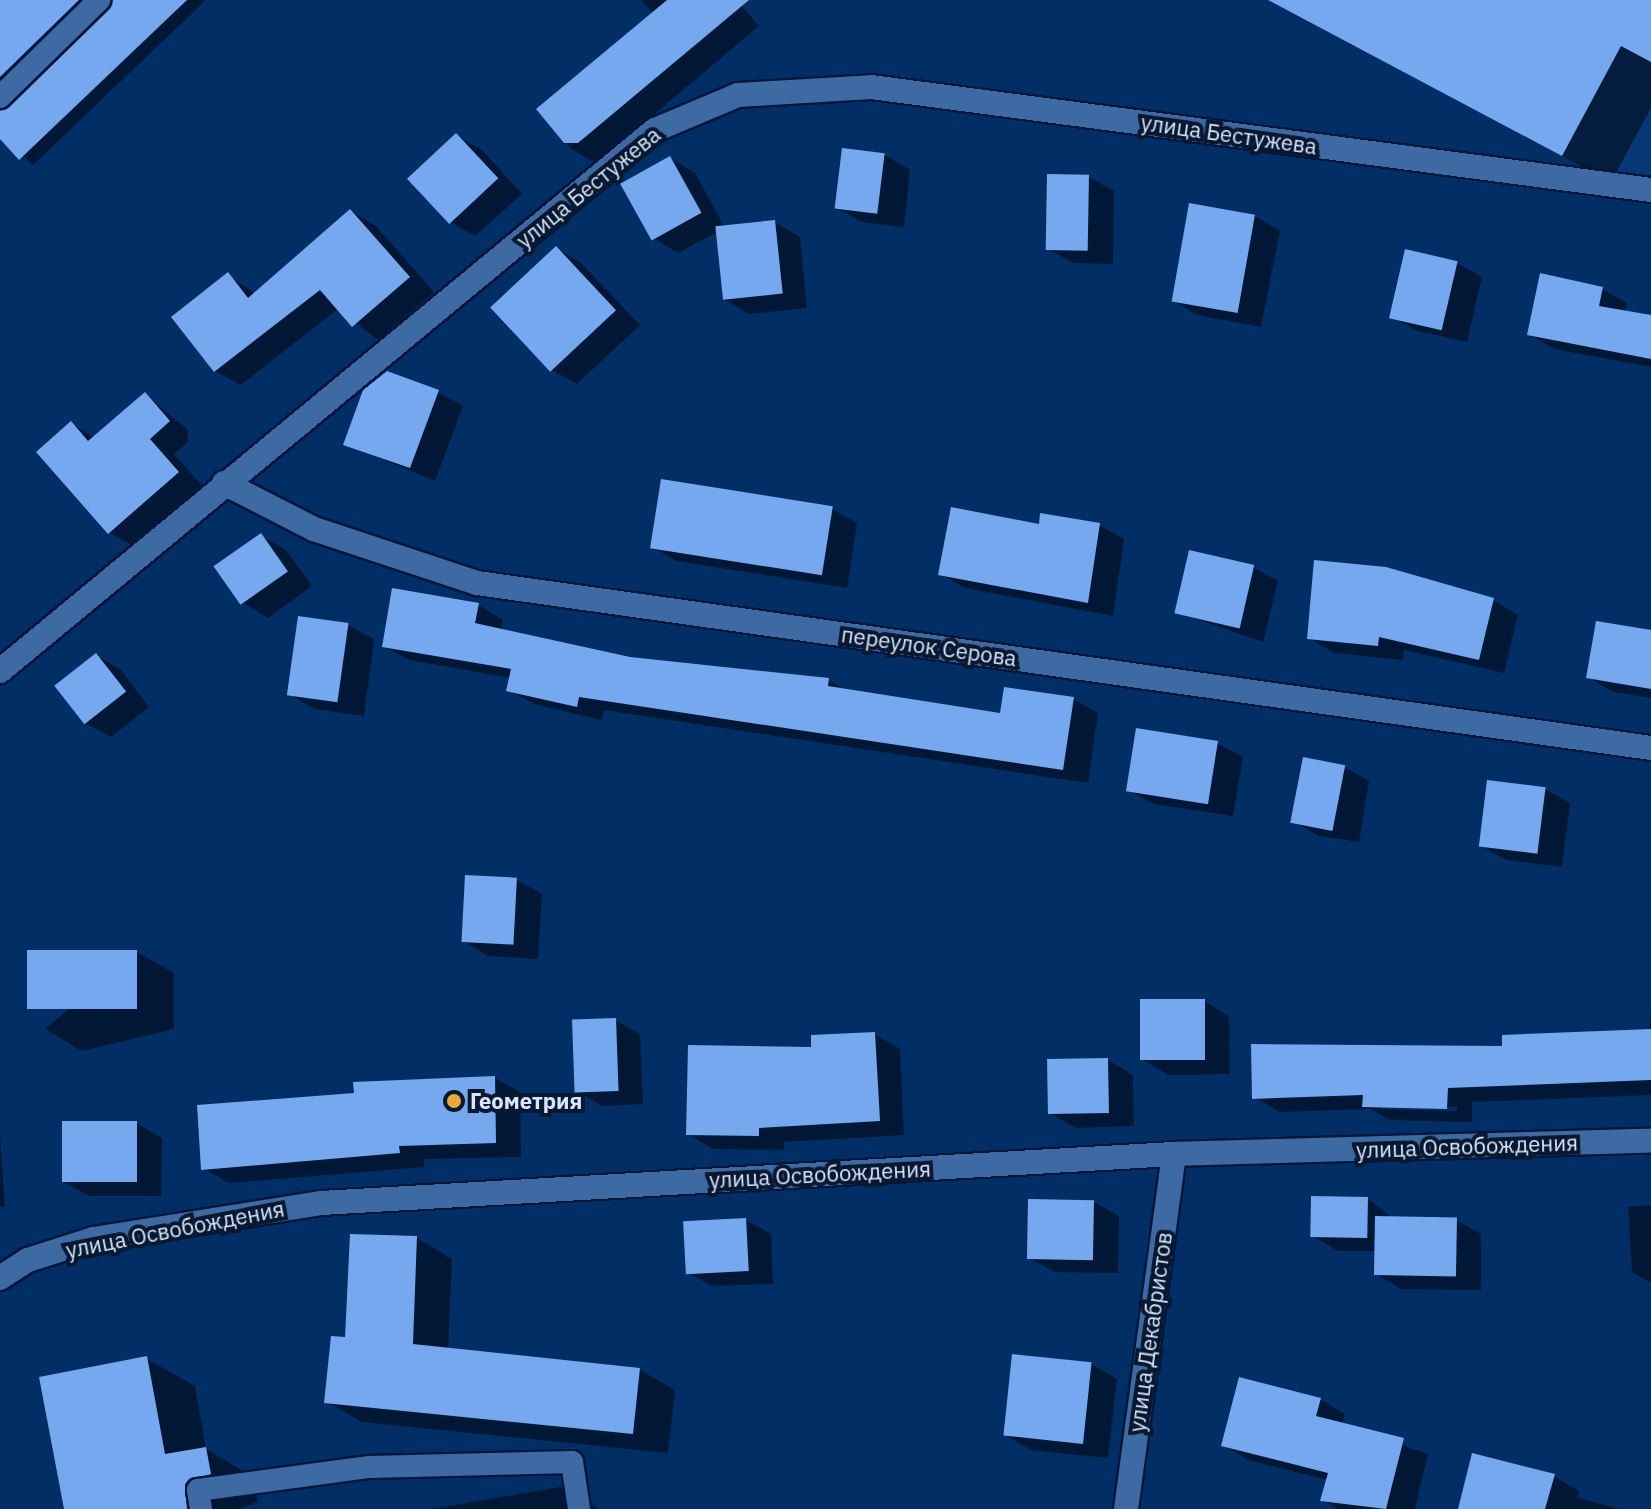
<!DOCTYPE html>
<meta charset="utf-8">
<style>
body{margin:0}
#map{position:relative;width:1651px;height:1509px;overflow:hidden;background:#012e64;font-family:"IBM Plex Sans",sans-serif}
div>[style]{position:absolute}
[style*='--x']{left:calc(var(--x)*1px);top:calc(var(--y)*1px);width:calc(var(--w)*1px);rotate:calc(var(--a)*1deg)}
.built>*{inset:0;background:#053874}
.shadow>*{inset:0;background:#0007}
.building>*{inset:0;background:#75a8ef;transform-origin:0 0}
.roads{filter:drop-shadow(2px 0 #00163d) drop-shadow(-2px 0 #00163d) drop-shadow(0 2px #00163d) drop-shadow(0 -2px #00163d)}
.service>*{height:22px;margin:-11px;padding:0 11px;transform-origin:11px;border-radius:11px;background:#3e6aa4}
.minor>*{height:24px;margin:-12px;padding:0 12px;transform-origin:12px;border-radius:12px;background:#3e6aa4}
.dots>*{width:22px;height:22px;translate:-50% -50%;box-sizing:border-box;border:4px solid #071830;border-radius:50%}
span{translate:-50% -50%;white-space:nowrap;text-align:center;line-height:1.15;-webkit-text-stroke:8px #071830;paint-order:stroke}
.street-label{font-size:22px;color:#d8e6fb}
.poi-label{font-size:22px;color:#d8e6fb;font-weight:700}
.left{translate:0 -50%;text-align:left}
</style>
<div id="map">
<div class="built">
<div style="clip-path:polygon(1268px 0,1651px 0,1651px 174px,1620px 178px,1562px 156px)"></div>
</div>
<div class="shadow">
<div style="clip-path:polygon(0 0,98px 0,2px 94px,1px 109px,11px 109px,111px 11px,111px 0,206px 0,33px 165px,0 136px)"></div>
<div style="clip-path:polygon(641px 0,737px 0,759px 26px,596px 163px,571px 149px,539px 110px,653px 14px)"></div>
<div style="clip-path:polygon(1270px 0,1651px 0,1651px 108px,1611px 182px)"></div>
<div style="clip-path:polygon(457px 136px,482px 150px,522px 194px,475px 236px,450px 222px)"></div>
<div style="clip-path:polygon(885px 155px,910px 170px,904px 227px,862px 222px,837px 208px)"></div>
<div style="clip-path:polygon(670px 158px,695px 173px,725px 228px,775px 222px,800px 237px,807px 308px,749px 314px,724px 299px,717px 232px,678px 253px,653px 238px)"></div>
<div style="clip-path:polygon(1089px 177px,1114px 191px,1113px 264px,1073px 263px,1048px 249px)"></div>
<div style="clip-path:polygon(351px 211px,376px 226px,434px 292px,378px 340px,338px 309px,241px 385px,215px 371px,228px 275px,256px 294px)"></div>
<div style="clip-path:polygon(1255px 216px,1280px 231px,1261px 327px,1197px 315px,1172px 300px)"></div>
<div style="clip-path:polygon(556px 248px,581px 263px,640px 325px,577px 384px,552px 370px)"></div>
<div style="clip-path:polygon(1457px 263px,1482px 277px,1467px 342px,1418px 331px,1392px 317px)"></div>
<div style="clip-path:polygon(1602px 289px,1627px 303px,1625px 312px,1651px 317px,1651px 367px,1554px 349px,1529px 334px)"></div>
<div style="clip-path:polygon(438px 392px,463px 406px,435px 481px,346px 444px)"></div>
<div style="clip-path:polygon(145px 394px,188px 430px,188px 442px,174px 454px,203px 487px,135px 547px,110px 533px,39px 452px,71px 423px,95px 438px)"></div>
<div style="clip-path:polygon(832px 509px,857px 523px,847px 588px,677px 561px,652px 547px)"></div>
<div style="clip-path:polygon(1099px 525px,1124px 539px,1113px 616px,965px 588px,940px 574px)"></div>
<div style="clip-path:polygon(261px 536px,286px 550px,312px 586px,268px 618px,243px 603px)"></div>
<div style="clip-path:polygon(1253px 567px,1278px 581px,1263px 642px,1176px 612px)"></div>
<div style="clip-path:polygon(1493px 600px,1518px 615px,1504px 673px,1404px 650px,1403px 660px,1334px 653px,1309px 638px)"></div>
<div style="clip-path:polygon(478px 605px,503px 620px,501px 631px,629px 659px,828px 680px,846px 690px,1002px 716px,1073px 699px,1098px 713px,1088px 783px,604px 710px,602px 720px,534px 704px,509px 690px,511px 678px,409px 660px,384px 646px)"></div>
<div style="clip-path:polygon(348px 625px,374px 639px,364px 716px,314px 709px,289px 694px)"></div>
<div style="clip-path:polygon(1651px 632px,1651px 698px,1613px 692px,1588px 677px)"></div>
<div style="clip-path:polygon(96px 655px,121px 670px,149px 707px,111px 737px,85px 723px)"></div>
<div style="clip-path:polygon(1217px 743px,1243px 757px,1233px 816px,1153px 804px,1128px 790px)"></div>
<div style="clip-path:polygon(1344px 767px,1369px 781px,1359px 842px,1319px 836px,1294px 822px)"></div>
<div style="clip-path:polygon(1545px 789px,1570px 803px,1562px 867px,1506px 860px,1481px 846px)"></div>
<div style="clip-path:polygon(517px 880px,542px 894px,538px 959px,488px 956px,463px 941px)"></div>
<div style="clip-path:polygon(137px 952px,174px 973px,174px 1029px,82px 1051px,45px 1029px)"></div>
<div style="clip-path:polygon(1204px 1001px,1229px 1016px,1230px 1074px,1168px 1075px,1143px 1060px)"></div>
<div style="clip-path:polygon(evenodd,1651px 1009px,1651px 1095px,1472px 1102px,1472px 1122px,1390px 1120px,1371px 1109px,1279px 1112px,1254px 1097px,1649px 1031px,1651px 1009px,1378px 1105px,1457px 1107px,1457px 1111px,1383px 1109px,1378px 1105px)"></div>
<div style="clip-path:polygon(615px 1020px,640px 1034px,643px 1104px,602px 1106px,577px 1091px)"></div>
<div style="clip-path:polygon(875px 1034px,900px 1049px,904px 1135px,784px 1142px,784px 1150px,713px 1149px,688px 1134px,813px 1049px)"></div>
<div style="clip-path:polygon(1108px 1060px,1133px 1075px,1134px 1126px,1076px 1128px,1050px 1113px)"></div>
<div style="clip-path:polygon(495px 1078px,520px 1092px,521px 1157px,424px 1159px,424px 1167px,229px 1183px,203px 1168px,356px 1095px)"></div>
<div style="clip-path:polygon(136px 1123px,162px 1138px,161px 1196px,89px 1196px,64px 1182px)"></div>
<div style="clip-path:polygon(0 1136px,5px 1207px,0 1207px)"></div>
<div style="clip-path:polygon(1368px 1199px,1393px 1218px,1456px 1220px,1481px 1234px,1481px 1290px,1401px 1289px,1376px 1274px,1376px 1251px,1338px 1251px,1313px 1236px)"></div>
<div style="clip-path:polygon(1094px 1202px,1119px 1216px,1118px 1273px,1055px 1272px,1029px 1258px)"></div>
<div style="clip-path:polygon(1651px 1205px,1651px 1283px,1632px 1272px,1628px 1207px)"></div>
<div style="clip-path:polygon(746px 1220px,771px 1234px,773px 1284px,712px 1286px,687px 1272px)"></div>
<div style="clip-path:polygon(417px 1238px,452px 1259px,448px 1350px,640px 1370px,675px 1390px,668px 1453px,362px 1422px,326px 1401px,347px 1339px)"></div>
<div style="clip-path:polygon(147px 1359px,195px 1386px,206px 1449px,253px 1477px,258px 1502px,239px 1509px,66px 1509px)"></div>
<div style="clip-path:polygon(1091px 1364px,1117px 1379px,1108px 1458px,1031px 1450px,1005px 1435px)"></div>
<div style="clip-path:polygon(1320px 1399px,1345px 1414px,1342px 1425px,1428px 1454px,1415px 1509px,1338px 1509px,1323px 1500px,1328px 1480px,1248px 1460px,1223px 1445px)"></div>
<div style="clip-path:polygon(1554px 1476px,1579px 1491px,1577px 1498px,1620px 1509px,1460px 1509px)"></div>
<div style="clip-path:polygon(560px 1487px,599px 1509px,432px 1509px)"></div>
</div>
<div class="building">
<div style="clip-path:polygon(0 0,79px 0,0 77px)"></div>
<div style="clip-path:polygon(113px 0,187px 0,19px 160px,0 139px,0 111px)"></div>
<div style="clip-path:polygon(667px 0,749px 0,578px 143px,564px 143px,536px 109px)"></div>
<div style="clip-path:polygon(1268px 0,1651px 0,1651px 62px,1621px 46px,1562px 156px)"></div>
<div style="left:456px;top:133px;width:62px;height:67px;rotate:47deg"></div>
<div style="left:842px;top:148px;width:43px;height:61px;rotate:7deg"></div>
<div style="left:670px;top:156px;width:65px;height:57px;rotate:61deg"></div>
<div style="left:1047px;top:174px;width:42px;height:76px;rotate:1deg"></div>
<div style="left:1189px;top:203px;width:67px;height:100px;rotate:10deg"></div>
<div style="clip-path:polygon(350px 209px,410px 277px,352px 327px,320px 290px,214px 372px,171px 317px,228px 272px,248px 298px)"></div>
<div style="left:775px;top:220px;width:74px;height:60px;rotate:84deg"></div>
<div style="left:556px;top:246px;width:88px;height:90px;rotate:47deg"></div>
<div style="left:1405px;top:249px;width:54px;height:71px;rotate:13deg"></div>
<div style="clip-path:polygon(1540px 273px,1603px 287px,1599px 306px,1651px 315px,1651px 359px,1527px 335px)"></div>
<div style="clip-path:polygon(387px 371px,439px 390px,410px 468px,343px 445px,363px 390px)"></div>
<div style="clip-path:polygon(145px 392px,170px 421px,150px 439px,179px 472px,108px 534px,36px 452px,71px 421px,88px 441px)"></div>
<div style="left:661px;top:479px;width:174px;height:70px;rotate:9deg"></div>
<div style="clip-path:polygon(951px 507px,1039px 524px,1040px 513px,1100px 523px,1088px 603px,938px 575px)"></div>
<div style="left:261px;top:533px;width:47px;height:58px;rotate:55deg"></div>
<div style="left:1189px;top:550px;width:67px;height:65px;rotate:13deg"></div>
<div style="clip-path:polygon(1314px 560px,1386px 567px,1494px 598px,1479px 660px,1379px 637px,1378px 646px,1307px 639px)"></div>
<div style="clip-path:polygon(392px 588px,479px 603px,475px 623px,630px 657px,829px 678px,828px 686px,1000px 713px,1004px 687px,1074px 697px,1063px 770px,579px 697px,577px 707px,506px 691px,511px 669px,382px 647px)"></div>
<div style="left:298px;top:616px;width:51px;height:80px;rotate:8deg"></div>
<div style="clip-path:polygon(1596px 621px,1651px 630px,1651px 689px,1586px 678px)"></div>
<div style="left:96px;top:653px;width:49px;height:53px;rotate:52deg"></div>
<div style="left:1136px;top:728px;width:83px;height:64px;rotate:9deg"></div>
<div style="left:1303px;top:757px;width:43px;height:67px;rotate:11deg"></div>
<div style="left:1487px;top:780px;width:59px;height:67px;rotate:7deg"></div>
<div style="left:465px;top:875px;width:52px;height:67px;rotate:3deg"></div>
<div style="left:137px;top:950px;width:59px;height:110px;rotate:90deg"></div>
<div style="left:1205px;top:999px;width:61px;height:65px;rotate:90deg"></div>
<div style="left:616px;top:1018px;width:73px;height:44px;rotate:88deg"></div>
<div style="clip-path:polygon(1651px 1029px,1651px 1080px,1448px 1088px,1447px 1109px,1362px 1107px,1363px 1095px,1252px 1099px,1251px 1044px,1502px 1046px,1502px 1035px)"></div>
<div style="clip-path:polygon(875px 1032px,880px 1121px,759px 1128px,759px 1136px,686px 1135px,688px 1045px,811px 1047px,811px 1035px)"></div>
<div style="left:1108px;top:1058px;width:55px;height:61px;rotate:89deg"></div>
<div style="clip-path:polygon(495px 1076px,496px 1143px,399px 1146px,400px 1153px,201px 1170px,197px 1105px,354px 1093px,353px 1082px)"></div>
<div style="left:137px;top:1121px;width:61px;height:75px;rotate:90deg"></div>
<div style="left:1311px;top:1196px;width:57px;height:41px;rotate:1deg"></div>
<div style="left:1028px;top:1199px;width:66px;height:60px;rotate:1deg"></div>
<div style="left:1375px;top:1216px;width:82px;height:59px;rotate:1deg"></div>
<div style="left:746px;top:1218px;width:53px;height:63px;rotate:87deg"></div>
<div style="clip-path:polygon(350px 1234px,417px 1236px,413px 1344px,640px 1368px,633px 1434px,324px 1403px,331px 1336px,345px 1337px)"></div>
<div style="left:1012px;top:1354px;width:80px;height:82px;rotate:6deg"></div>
<div style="clip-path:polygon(147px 1356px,165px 1454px,206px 1447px,211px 1474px,185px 1484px,187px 1509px,64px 1509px,39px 1377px)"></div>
<div style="clip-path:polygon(1239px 1377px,1321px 1398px,1316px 1416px,1404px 1438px,1386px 1509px,1320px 1501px,1328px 1473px,1221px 1446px)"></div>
<div style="clip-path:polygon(1472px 1453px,1555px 1474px,1545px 1509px,1458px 1509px)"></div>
</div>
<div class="roads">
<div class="service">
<div style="--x:0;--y:97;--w:139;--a:-44.4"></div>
<div style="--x:201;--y:1509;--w:19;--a:-99"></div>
<div style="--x:198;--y:1490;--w:173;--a:-7.7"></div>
<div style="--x:369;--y:1467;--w:203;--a:-1.4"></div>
<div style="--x:572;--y:1462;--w:48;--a:81.5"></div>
</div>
<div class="minor">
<div style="--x:224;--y:483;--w:101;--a:27.1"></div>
<div style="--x:314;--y:529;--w:172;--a:18.3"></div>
<div style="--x:477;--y:583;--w:1186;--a:8"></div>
<div style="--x:0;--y:671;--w:850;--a:-39.56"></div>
<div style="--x:655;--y:130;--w:90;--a:-22.9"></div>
<div style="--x:738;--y:95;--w:133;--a:-3.4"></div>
<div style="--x:871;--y:87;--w:787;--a:7.52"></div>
<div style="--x:0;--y:1278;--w:33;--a:-33"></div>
<div style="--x:28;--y:1260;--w:69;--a:-17.7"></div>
<div style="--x:94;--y:1239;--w:230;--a:-9"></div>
<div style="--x:321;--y:1203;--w:854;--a:-3.29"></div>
<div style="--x:1174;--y:1154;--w:477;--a:-1.6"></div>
<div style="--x:1126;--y:1509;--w:358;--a:-82.3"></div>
</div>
</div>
<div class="dots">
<div style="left:454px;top:1101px;background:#eba939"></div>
</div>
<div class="street-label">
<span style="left:1229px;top:134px;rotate:8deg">улица Бестужева</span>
<span style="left:588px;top:187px;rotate:-39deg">улица Бестужева</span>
<span style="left:929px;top:646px;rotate:8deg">переулок Серова</span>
<span style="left:1467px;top:1146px;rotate:-2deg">улица Освобождения</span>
<span style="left:820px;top:1174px;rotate:-3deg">улица Освобождения</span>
<span style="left:175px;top:1229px;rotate:-11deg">улица Освобождения</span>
<span style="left:1150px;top:1332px;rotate:-82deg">улица Декабристов</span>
</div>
<div class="poi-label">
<span class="left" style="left:470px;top:1101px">Геометрия</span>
</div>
</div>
